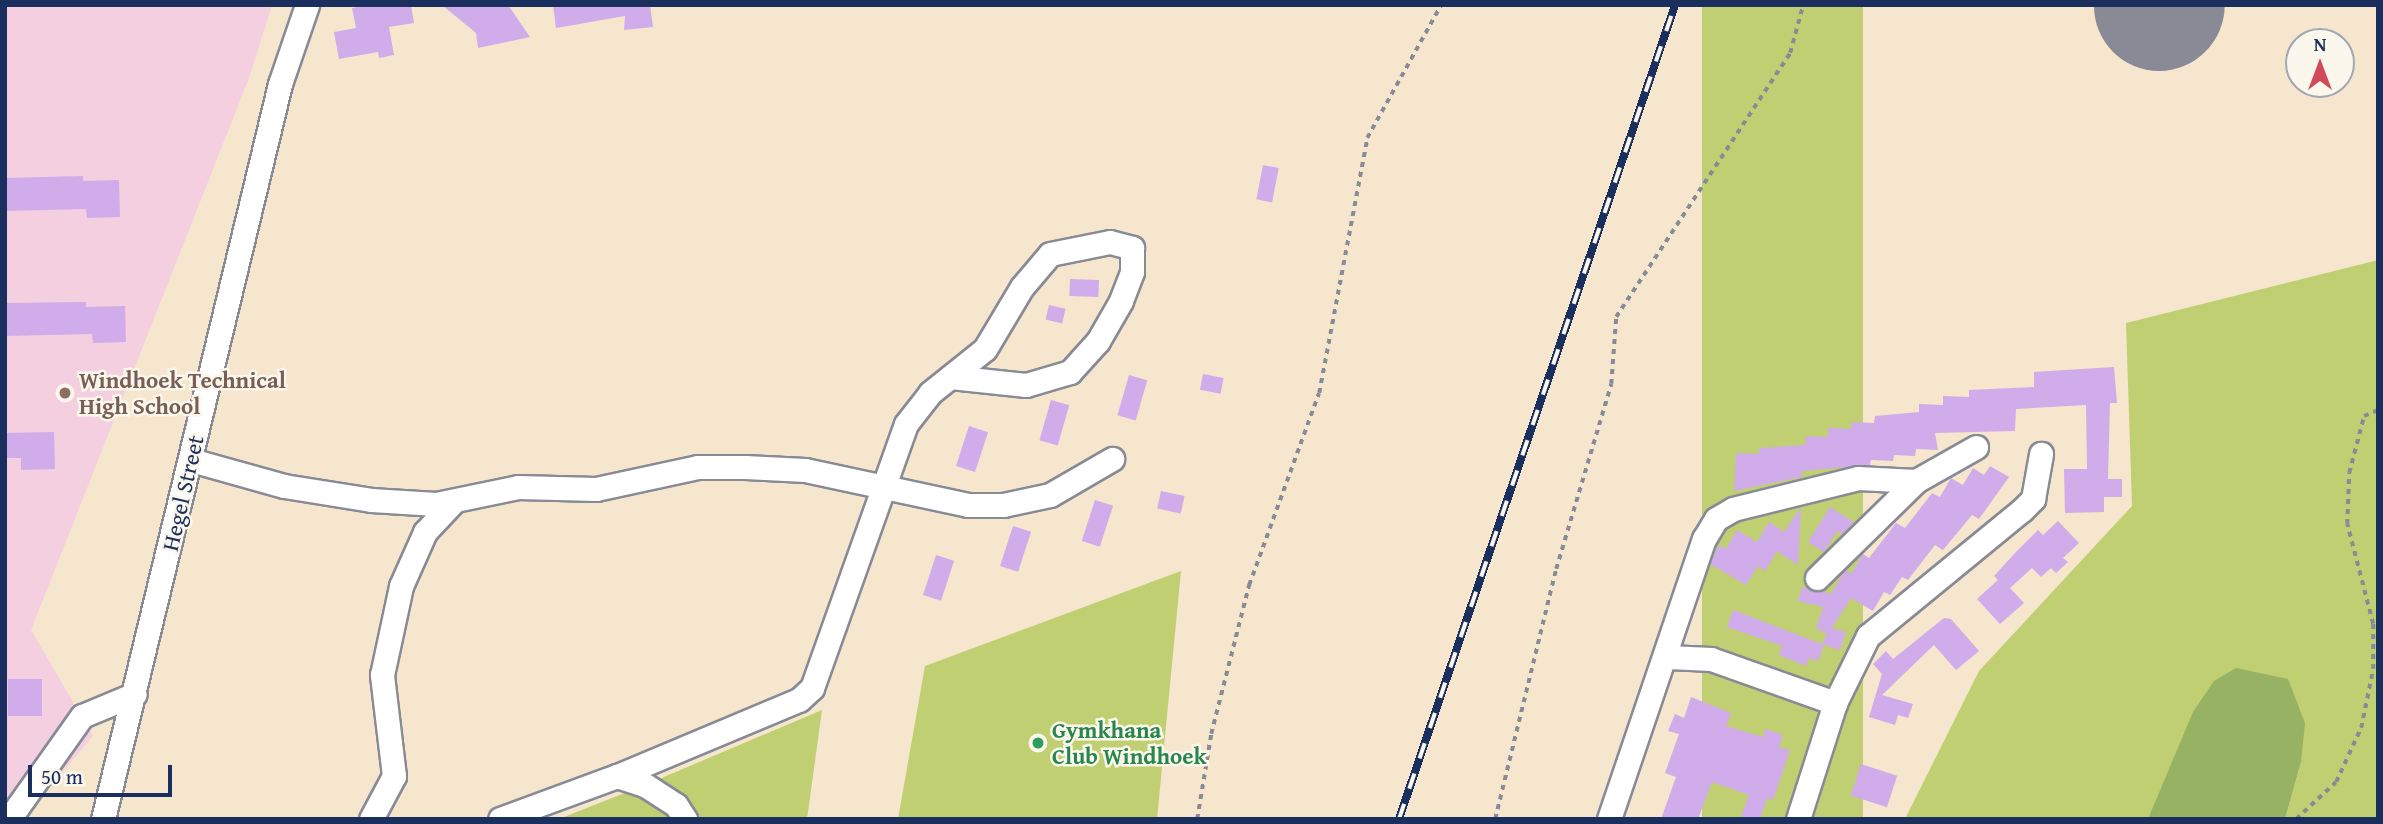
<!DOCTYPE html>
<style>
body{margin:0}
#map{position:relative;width:2383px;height:824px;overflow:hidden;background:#f5e6cd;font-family:"Gentium Book Plus",serif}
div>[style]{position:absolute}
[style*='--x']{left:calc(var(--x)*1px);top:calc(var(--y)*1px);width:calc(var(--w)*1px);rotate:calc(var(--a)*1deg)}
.built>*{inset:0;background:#f3cfdf}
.green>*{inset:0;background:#bfcf71;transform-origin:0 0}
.forest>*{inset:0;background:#97b263}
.runway>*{height:130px;margin:-65px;padding:0 65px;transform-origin:65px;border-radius:65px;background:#888a96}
.building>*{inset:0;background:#d0aceb;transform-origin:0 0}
.path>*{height:3.5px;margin-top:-1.75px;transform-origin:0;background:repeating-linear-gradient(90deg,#888a96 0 5px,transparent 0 10px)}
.roads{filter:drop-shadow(2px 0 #888a96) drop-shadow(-2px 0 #888a96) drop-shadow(0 2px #888a96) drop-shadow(0 -2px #888a96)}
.minor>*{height:23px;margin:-11.5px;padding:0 11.5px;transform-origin:11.5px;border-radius:11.5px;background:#fff}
.rail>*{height:8px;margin-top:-4px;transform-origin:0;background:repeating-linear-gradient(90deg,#fbf7ec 0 16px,#1b2f5e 0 32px);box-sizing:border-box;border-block:2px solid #1b2f5e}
.dots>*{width:19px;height:19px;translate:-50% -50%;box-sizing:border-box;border:4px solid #fbf7ec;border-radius:50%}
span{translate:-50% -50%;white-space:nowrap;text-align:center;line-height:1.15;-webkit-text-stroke:5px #fbf7ec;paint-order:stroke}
.education-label{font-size:23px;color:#785e54;font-weight:700}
.left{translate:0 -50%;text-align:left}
.street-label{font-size:23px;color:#1b2f5e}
.leisure-label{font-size:23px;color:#27864d;font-weight:700}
.frame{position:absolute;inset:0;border:7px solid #1b2f5e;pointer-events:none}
.north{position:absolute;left:2285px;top:28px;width:70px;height:70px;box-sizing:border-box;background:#fbf7ec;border:2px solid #a1a7b3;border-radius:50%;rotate:0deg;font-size:19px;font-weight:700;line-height:28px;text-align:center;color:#1b2f5e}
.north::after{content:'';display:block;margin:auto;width:24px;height:32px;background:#d1495b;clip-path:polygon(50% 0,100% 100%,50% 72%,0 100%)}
.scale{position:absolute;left:28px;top:765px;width:144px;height:32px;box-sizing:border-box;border:4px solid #1b2f5e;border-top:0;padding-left:9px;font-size:21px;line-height:24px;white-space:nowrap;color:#1b2f5e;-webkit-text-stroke:5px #fbf7ec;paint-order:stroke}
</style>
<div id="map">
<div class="built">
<div style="clip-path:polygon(5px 5px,272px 5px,249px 78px,31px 630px,93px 736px,22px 819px,5px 819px)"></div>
</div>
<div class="green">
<div style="left:1702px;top:5px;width:161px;height:858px"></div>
<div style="clip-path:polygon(2378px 260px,2378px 819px,2285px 819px,2301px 762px,2162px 793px,2148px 819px,1905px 819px,1979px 671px,2132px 506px,2126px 323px)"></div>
<div style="clip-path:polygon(1181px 571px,1157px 819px,898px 819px,925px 666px)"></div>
<div style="clip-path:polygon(822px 710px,807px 819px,559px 819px,645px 785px)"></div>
</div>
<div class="forest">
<div style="clip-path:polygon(2236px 668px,2288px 679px,2305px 723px,2301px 762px,2285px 819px,2148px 819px,2193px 712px,2214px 681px)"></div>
</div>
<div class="runway">
<div style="--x:2159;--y:6;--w:1;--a:-45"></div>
</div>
<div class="building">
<div style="clip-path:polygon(368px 5px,411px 5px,414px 23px,389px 27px,394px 55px,379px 58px,378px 52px,339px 59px,334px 32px,356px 28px,352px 8px)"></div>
<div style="clip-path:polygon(442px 5px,508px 5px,530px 37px,478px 48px,476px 33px)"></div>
<div style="clip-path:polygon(553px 5px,650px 5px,653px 27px,624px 30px,625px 16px,556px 28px)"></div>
<div style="left:1263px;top:165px;width:16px;height:35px;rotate:11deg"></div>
<div style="clip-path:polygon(83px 176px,83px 181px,119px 180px,120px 217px,87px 218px,86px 209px,5px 211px,5px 178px)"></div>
<div style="left:1070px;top:279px;width:29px;height:17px;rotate:2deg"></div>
<div style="clip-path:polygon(86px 302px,86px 307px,125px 306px,126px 342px,93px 343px,92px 334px,5px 336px,5px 303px)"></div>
<div style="left:1049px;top:305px;width:17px;height:15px;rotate:13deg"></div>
<div style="clip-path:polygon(2114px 367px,2117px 403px,2110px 403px,2108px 479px,2122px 479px,2122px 497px,2104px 497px,2104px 512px,2065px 513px,2064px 469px,2087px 469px,2086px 405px,2016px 409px,2015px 431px,1935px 433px,1938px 450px,1916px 449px,1915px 456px,1894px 455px,1893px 461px,1871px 460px,1870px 465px,1802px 471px,1802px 477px,1734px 491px,1736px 453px,1759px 454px,1759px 448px,1805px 445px,1806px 436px,1828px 437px,1828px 428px,1851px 429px,1852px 422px,1874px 423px,1875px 416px,1919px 412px,1919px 404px,1943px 405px,1943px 396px,1969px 397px,1969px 390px,2034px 387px,2034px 372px)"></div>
<div style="left:1203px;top:374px;width:21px;height:16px;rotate:11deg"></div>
<div style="left:1129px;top:375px;width:19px;height:42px;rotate:16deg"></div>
<div style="left:1051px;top:400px;width:19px;height:42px;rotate:16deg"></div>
<div style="left:969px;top:426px;width:20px;height:42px;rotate:18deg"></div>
<div style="clip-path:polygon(54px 432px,55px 469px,21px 470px,21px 458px,5px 458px,5px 433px)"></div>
<div style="clip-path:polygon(1990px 466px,2009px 477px,1979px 519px,1972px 515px,1943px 550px,1935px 545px,1908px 580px,1902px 577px,1890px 595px,1884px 592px,1873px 611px,1851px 598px,1832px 628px,1846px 632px,1840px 650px,1822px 644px,1827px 634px,1816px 628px,1823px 607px,1798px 601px,1802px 587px,1831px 594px,1845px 570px,1851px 574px,1863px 554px,1869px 558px,1896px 523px,1905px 528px,1932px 493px,1940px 497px,1951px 478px,1963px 485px,1973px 468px,1984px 475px)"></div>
<div style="left:1161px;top:491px;width:24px;height:18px;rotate:12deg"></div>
<div style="left:1095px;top:500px;width:19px;height:43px;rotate:18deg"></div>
<div style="clip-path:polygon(1801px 507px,1798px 565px,1777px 551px,1765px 571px,1758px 566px,1746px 585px,1710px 564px,1719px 545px,1726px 549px,1737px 530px,1757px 542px,1769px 522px,1784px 532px)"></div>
<div style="clip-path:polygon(1830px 507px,1854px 522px,1842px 534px,1837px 531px,1824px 552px,1808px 542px)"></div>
<div style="clip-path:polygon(2058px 521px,2079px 543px,2063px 558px,2068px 562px,2056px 573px,2051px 568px,2041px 577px,2032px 568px,2010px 588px,2024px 603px,2000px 624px,1977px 599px,1998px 580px,1994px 576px,2016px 552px,2038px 530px,2043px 535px)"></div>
<div style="left:1013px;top:526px;width:19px;height:42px;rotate:18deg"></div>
<div style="left:936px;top:555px;width:19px;height:42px;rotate:18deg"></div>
<div style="clip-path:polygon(1733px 610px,1824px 645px,1818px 661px,1809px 658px,1806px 666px,1779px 655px,1782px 646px,1727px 627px)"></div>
<div style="clip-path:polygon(1944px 618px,1951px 619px,1979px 651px,1956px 670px,1934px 645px,1882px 695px,1913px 704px,1908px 718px,1898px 715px,1895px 725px,1869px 717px,1882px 674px,1873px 664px,1886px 651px,1893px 659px)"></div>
<div style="left:42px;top:679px;width:37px;height:34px;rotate:90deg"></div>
<div style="clip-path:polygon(1691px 697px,1731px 713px,1726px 726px,1763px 737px,1765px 729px,1783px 735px,1779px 747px,1790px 750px,1773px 800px,1767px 798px,1760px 819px,1740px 819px,1749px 795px,1712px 782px,1698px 819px,1661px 819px,1676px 777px,1665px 773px,1679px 734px,1668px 731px,1675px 714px,1684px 718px)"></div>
<div style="left:1861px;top:764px;width:38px;height:33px;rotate:18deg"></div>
</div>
<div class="path">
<div style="--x:1197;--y:819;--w:86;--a:-80.6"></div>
<div style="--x:1211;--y:734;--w:154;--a:-75.7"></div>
<div style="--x:1249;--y:585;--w:204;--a:-70"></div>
<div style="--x:1319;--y:393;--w:259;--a:-79.3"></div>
<div style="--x:1367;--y:138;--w:152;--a:-60.9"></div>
<div style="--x:1495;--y:819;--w:257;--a:-76.3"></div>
<div style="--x:1556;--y:569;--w:193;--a:-73.4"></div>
<div style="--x:1611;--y:384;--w:67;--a:-85.7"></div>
<div style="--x:1616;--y:317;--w:316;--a:-56.6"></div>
<div style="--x:1790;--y:53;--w:50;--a:-74.8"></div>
<div style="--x:2296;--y:819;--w:54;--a:-42.8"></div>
<div style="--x:2336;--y:782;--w:60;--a:-65.2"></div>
<div style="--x:2361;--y:728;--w:60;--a:-78.5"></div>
<div style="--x:2373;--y:669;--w:45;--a:-90"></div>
<div style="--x:2373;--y:624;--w:103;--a:-104.6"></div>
<div style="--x:2347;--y:524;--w:51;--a:-87.8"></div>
<div style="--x:2349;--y:473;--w:59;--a:-75.3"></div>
<div style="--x:2364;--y:416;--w:15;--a:-23"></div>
</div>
<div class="roads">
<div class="minor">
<div style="--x:191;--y:460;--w:97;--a:15.6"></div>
<div style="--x:284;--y:486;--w:88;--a:9.1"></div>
<div style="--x:371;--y:500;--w:65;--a:3.5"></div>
<div style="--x:436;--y:504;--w:84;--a:-11.7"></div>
<div style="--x:518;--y:487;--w:78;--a:1.5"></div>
<div style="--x:596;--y:489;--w:104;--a:-12.2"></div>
<div style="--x:698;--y:467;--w:47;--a:0"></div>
<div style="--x:745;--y:467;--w:60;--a:2.9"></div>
<div style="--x:805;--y:470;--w:167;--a:12.1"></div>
<div style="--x:968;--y:505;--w:35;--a:0"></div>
<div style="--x:1003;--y:505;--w:48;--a:-12"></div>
<div style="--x:1050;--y:495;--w:72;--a:-30.1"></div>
<div style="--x:1817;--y:578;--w:139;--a:-44.4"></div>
<div style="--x:1668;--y:657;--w:43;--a:2.7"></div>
<div style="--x:1711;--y:659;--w:132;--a:19.5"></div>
<div style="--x:617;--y:776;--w:29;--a:18"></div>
<div style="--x:645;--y:785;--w:37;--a:33"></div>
<div style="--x:676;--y:805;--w:17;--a:57"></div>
<div style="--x:9;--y:819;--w:126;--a:-54.7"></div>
<div style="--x:82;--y:716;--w:57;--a:-22.5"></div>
<div style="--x:103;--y:819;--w:756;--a:-76.46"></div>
<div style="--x:280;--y:84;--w:83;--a:-71.1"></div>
<div style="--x:371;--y:819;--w:49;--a:-61.9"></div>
<div style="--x:394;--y:776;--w:102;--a:-96.8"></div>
<div style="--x:382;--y:675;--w:91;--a:-77.9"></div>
<div style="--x:401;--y:586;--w:59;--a:-66"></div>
<div style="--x:425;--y:532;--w:42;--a:-46.9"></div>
<div style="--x:500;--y:819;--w:125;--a:-20.2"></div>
<div style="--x:617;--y:776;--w:197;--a:-22.7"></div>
<div style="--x:799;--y:700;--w:18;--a:-43"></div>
<div style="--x:812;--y:688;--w:280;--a:-70.4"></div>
<div style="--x:906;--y:424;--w:39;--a:-52"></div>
<div style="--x:930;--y:393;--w:70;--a:-38.7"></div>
<div style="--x:985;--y:349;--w:72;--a:-59.2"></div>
<div style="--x:1022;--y:287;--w:43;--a:-49.7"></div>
<div style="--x:1050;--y:254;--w:61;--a:-11.3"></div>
<div style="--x:1110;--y:242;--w:23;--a:15"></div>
<div style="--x:1132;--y:248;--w:24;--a:90"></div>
<div style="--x:1132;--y:272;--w:31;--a:111"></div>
<div style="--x:1121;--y:301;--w:46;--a:119.9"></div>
<div style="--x:1098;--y:341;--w:42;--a:132.1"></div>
<div style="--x:1070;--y:372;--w:46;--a:163.5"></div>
<div style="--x:1026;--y:385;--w:76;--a:-174"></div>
<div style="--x:1609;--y:819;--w:296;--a:-71.3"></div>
<div style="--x:1704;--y:539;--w:23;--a:-59"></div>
<div style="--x:1716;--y:519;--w:20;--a:-30"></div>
<div style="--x:1733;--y:509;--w:129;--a:-13.9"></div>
<div style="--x:1858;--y:478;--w:58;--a:3"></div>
<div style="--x:1916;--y:481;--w:69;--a:-29.5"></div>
<div style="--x:1798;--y:819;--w:122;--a:-72.3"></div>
<div style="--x:1835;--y:703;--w:75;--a:-63.8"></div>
<div style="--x:1868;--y:636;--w:199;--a:-39.3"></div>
<div style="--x:2022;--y:510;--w:16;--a:-45"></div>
<div style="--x:2033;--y:499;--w:46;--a:-79.9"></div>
</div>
</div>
<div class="rail">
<div style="--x:1399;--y:819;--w:860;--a:-71.27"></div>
</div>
<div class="dots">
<div style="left:65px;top:393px;background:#8d6e63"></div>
<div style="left:1038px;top:743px;background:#2e9e5b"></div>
</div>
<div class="education-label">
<span class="left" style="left:79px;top:393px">Windhoek Technical<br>High School</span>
</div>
<div class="street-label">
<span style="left:183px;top:493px;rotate:-77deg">Hegel Street</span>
</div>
<div class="leisure-label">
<span class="left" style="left:1052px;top:743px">Gymkhana<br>Club Windhoek</span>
</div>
<div class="frame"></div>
<div class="north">N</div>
<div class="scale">50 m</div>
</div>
